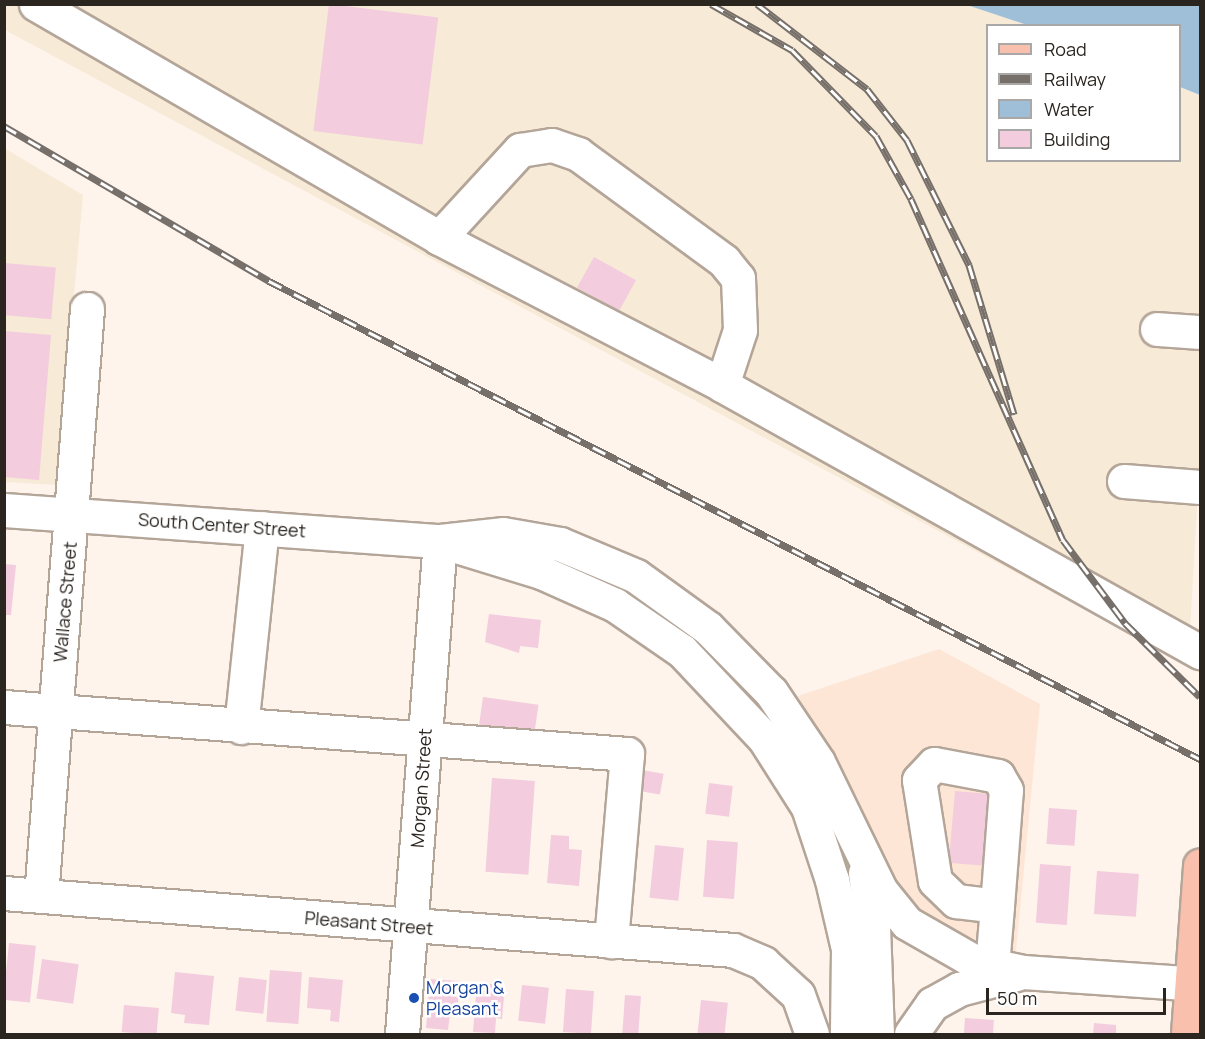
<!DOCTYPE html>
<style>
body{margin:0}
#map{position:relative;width:1205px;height:1039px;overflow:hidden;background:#fef4ec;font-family:Manrope,sans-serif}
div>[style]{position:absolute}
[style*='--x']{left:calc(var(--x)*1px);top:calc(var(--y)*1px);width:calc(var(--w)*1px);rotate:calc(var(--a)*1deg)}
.built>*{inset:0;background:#fde6d5}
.industrial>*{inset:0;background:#f7ead6}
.water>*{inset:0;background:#9ebfd7}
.building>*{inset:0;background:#f3ccde;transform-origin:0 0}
.roads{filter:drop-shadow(2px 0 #b4a599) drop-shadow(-2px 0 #b4a599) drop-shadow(0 2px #b4a599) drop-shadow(0 -2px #b4a599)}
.minor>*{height:33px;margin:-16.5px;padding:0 16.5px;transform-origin:16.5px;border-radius:16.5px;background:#fff}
.major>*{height:33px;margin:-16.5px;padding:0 16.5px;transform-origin:16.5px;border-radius:16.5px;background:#f9c1ad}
.rail>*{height:7px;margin-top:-3.5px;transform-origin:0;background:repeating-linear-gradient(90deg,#fff 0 14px,#77706a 0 28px);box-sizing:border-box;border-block:2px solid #77706a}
.dots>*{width:16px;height:16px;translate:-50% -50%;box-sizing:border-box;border:3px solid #fff;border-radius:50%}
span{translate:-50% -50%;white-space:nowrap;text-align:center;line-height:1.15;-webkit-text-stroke:5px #fff;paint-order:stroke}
.street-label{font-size:18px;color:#2b2520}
.transit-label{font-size:18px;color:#164399}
.left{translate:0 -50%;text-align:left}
.frame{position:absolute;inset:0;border:6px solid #2b2520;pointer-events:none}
.legend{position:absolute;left:986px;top:24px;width:195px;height:138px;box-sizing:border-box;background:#fff;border:2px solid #aaa8a6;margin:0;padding:8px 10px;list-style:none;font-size:18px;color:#2b2520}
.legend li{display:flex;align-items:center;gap:12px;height:30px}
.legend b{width:30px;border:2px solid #aaa8a6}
.scale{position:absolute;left:986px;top:988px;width:180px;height:27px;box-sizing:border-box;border:3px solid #2b2520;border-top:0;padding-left:8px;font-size:18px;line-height:21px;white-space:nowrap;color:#2b2520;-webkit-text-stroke:4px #fff;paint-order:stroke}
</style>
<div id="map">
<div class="built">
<div style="clip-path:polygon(939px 649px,1040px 704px,1016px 951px,974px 950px,939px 936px,885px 877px,858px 799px,798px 696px)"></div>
</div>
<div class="industrial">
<div style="clip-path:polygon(4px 5px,967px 5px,1027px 25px,988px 26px,988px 160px,1180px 160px,1180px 87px,1200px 95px,1200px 457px,1188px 665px,5px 30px)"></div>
<div style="clip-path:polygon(4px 148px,83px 195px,57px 485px,5px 482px)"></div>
</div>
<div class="water">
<div style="clip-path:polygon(967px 5px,1200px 5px,1200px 95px,1180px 87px,1180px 26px,1027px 25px)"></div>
</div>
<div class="building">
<div style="left:329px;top:4px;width:110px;height:128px;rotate:7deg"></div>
<div style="left:594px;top:257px;width:48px;height:35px;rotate:29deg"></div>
<div style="left:4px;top:263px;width:52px;height:52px;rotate:5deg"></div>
<div style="clip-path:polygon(4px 331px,51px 335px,39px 480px,4px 477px)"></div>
<div style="clip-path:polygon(4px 564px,16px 565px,11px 615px,4px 615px)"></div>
<div style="clip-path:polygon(489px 614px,541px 620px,538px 648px,520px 646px,519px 653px,485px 642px)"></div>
<div style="left:483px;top:697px;width:56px;height:29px;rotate:8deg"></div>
<div style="left:636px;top:769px;width:28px;height:21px;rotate:10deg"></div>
<div style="left:492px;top:778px;width:43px;height:94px;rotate:4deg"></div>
<div style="left:709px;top:783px;width:24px;height:31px;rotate:7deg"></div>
<div style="left:955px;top:791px;width:47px;height:72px;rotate:5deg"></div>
<div style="left:1049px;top:808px;width:28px;height:36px;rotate:4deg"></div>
<div style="clip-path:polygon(551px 835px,569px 836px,569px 849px,582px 850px,579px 886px,547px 883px)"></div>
<div style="left:707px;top:840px;width:31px;height:57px;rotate:4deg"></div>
<div style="left:655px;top:845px;width:29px;height:53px;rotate:6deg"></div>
<div style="left:1040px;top:864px;width:31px;height:59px;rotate:4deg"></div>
<div style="left:1097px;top:871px;width:42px;height:43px;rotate:4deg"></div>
<div style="left:9px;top:943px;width:27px;height:57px;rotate:6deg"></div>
<div style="left:42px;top:959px;width:37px;height:40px;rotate:8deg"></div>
<div style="left:270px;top:970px;width:32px;height:52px;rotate:4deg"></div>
<div style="clip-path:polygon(175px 972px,214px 976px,209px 1025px,184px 1023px,185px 1015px,171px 1013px)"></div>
<div style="left:239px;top:977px;width:28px;height:34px;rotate:6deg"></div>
<div style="clip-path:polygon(309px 977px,343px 980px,339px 1022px,330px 1021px,331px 1010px,307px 1008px)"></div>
<div style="clip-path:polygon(430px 979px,460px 981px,457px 1015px,450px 1014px,448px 1030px,426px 1028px)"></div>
<div style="clip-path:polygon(477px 983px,505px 985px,502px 1019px,496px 1018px,495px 1033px,473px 1032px)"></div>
<div style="left:522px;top:985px;width:27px;height:36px;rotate:6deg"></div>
<div style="left:566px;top:989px;width:28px;height:43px;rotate:4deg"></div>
<div style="left:625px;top:995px;width:16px;height:39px;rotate:4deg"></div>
<div style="left:701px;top:1000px;width:27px;height:34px;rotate:6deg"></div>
<div style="left:124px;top:1005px;width:35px;height:27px;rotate:5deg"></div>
<div style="left:965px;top:1018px;width:29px;height:16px;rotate:4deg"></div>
<div style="clip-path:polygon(1094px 1023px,1116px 1025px,1116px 1034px,1093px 1034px)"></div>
</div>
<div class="roads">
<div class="minor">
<div style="--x:36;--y:4;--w:466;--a:30.1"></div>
<div style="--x:439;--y:238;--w:319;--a:27.4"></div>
<div style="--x:722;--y:385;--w:548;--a:29.19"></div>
<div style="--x:439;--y:238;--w:120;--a:-47.4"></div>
<div style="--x:520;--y:150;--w:32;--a:-9"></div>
<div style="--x:552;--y:145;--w:28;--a:19"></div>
<div style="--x:578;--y:154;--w:181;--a:36.2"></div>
<div style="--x:724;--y:261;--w:22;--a:51"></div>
<div style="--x:738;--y:278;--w:52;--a:87.8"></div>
<div style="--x:740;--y:330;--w:58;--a:108.1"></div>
<div style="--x:1157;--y:329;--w:43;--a:4"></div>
<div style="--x:1124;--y:481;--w:76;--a:4.5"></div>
<div style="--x:4;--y:510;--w:437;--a:4.1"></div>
<div style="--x:440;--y:541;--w:63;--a:-6.3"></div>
<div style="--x:503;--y:534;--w:58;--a:10"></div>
<div style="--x:560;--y:544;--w:82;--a:22.8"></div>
<div style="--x:636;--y:576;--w:89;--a:35.8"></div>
<div style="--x:708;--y:628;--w:90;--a:45.5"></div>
<div style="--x:771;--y:692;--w:84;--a:56.1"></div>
<div style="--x:818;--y:762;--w:144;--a:64"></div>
<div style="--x:881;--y:891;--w:41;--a:50.9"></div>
<div style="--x:907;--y:923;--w:78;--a:29.8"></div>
<div style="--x:975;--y:962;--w:49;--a:11.8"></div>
<div style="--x:1023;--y:972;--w:177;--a:3.9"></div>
<div style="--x:453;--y:545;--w:92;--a:17.1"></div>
<div style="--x:541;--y:572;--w:81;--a:24"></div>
<div style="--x:615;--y:605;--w:81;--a:34.5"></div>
<div style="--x:682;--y:651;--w:120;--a:46.7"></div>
<div style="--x:764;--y:738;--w:82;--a:57.5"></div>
<div style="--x:808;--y:807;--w:77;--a:71.8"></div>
<div style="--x:832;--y:880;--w:71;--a:76.9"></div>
<div style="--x:848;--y:949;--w:85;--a:90.7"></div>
<div style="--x:4;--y:707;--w:625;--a:4.31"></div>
<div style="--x:627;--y:754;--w:188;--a:94.9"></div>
<div style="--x:241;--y:727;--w:200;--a:-84"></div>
<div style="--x:865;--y:873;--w:54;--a:81.4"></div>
<div style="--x:873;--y:926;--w:108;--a:87.9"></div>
<div style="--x:4;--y:893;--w:731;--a:4.47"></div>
<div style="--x:733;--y:950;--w:33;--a:23"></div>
<div style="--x:763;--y:963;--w:47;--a:42.4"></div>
<div style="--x:798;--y:995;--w:41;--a:70.3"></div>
<div style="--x:41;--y:896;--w:589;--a:-85.52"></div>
<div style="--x:992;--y:966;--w:60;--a:-85.2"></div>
<div style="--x:997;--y:906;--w:116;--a:-85.6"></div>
<div style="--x:1006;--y:790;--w:16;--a:-120"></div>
<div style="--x:998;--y:776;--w:65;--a:-169.4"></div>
<div style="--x:934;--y:764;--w:22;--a:133"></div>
<div style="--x:919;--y:780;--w:102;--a:81"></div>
<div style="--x:935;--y:881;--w:29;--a:44"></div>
<div style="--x:956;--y:901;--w:41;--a:7"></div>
<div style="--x:402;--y:1034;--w:494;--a:-85.6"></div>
<div style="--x:911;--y:1034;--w:37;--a:-55"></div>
<div style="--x:932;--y:1004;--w:31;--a:-29"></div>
<div style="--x:959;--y:989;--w:59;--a:-14.7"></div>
</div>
<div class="major">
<div style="--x:1188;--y:1034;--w:169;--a:-85.9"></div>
</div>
</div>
<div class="rail">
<div style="--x:711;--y:4;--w:93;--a:29.6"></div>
<div style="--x:792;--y:50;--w:120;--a:45.7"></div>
<div style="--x:876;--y:136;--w:72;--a:60.9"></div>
<div style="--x:911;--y:199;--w:373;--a:66"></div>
<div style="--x:1063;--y:540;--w:104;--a:53.2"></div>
<div style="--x:1125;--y:623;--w:105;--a:44.6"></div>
<div style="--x:757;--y:4;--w:139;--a:37.7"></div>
<div style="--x:867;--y:89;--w:65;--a:51.9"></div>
<div style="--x:907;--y:140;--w:140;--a:63.6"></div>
<div style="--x:969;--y:265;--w:156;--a:73.2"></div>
<div style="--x:4;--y:126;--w:307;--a:30.3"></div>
<div style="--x:269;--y:281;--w:1047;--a:27.18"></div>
</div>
<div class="dots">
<div style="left:414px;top:998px;background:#1a4fb4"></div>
</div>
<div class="street-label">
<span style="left:222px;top:525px;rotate:4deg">South Center Street</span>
<span style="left:65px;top:602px;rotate:-85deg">Wallace Street</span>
<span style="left:421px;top:788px;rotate:-86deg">Morgan Street</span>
<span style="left:369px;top:923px;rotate:5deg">Pleasant Street</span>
</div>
<div class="transit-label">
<span class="left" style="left:426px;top:998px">Morgan &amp;<br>Pleasant</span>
</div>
<div class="frame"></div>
<ul class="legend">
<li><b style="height:8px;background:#f9c1ad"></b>Road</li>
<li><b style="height:8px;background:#77706a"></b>Railway</li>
<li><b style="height:16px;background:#9ebfd7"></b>Water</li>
<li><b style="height:16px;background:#f3ccde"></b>Building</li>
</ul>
<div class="scale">50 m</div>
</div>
